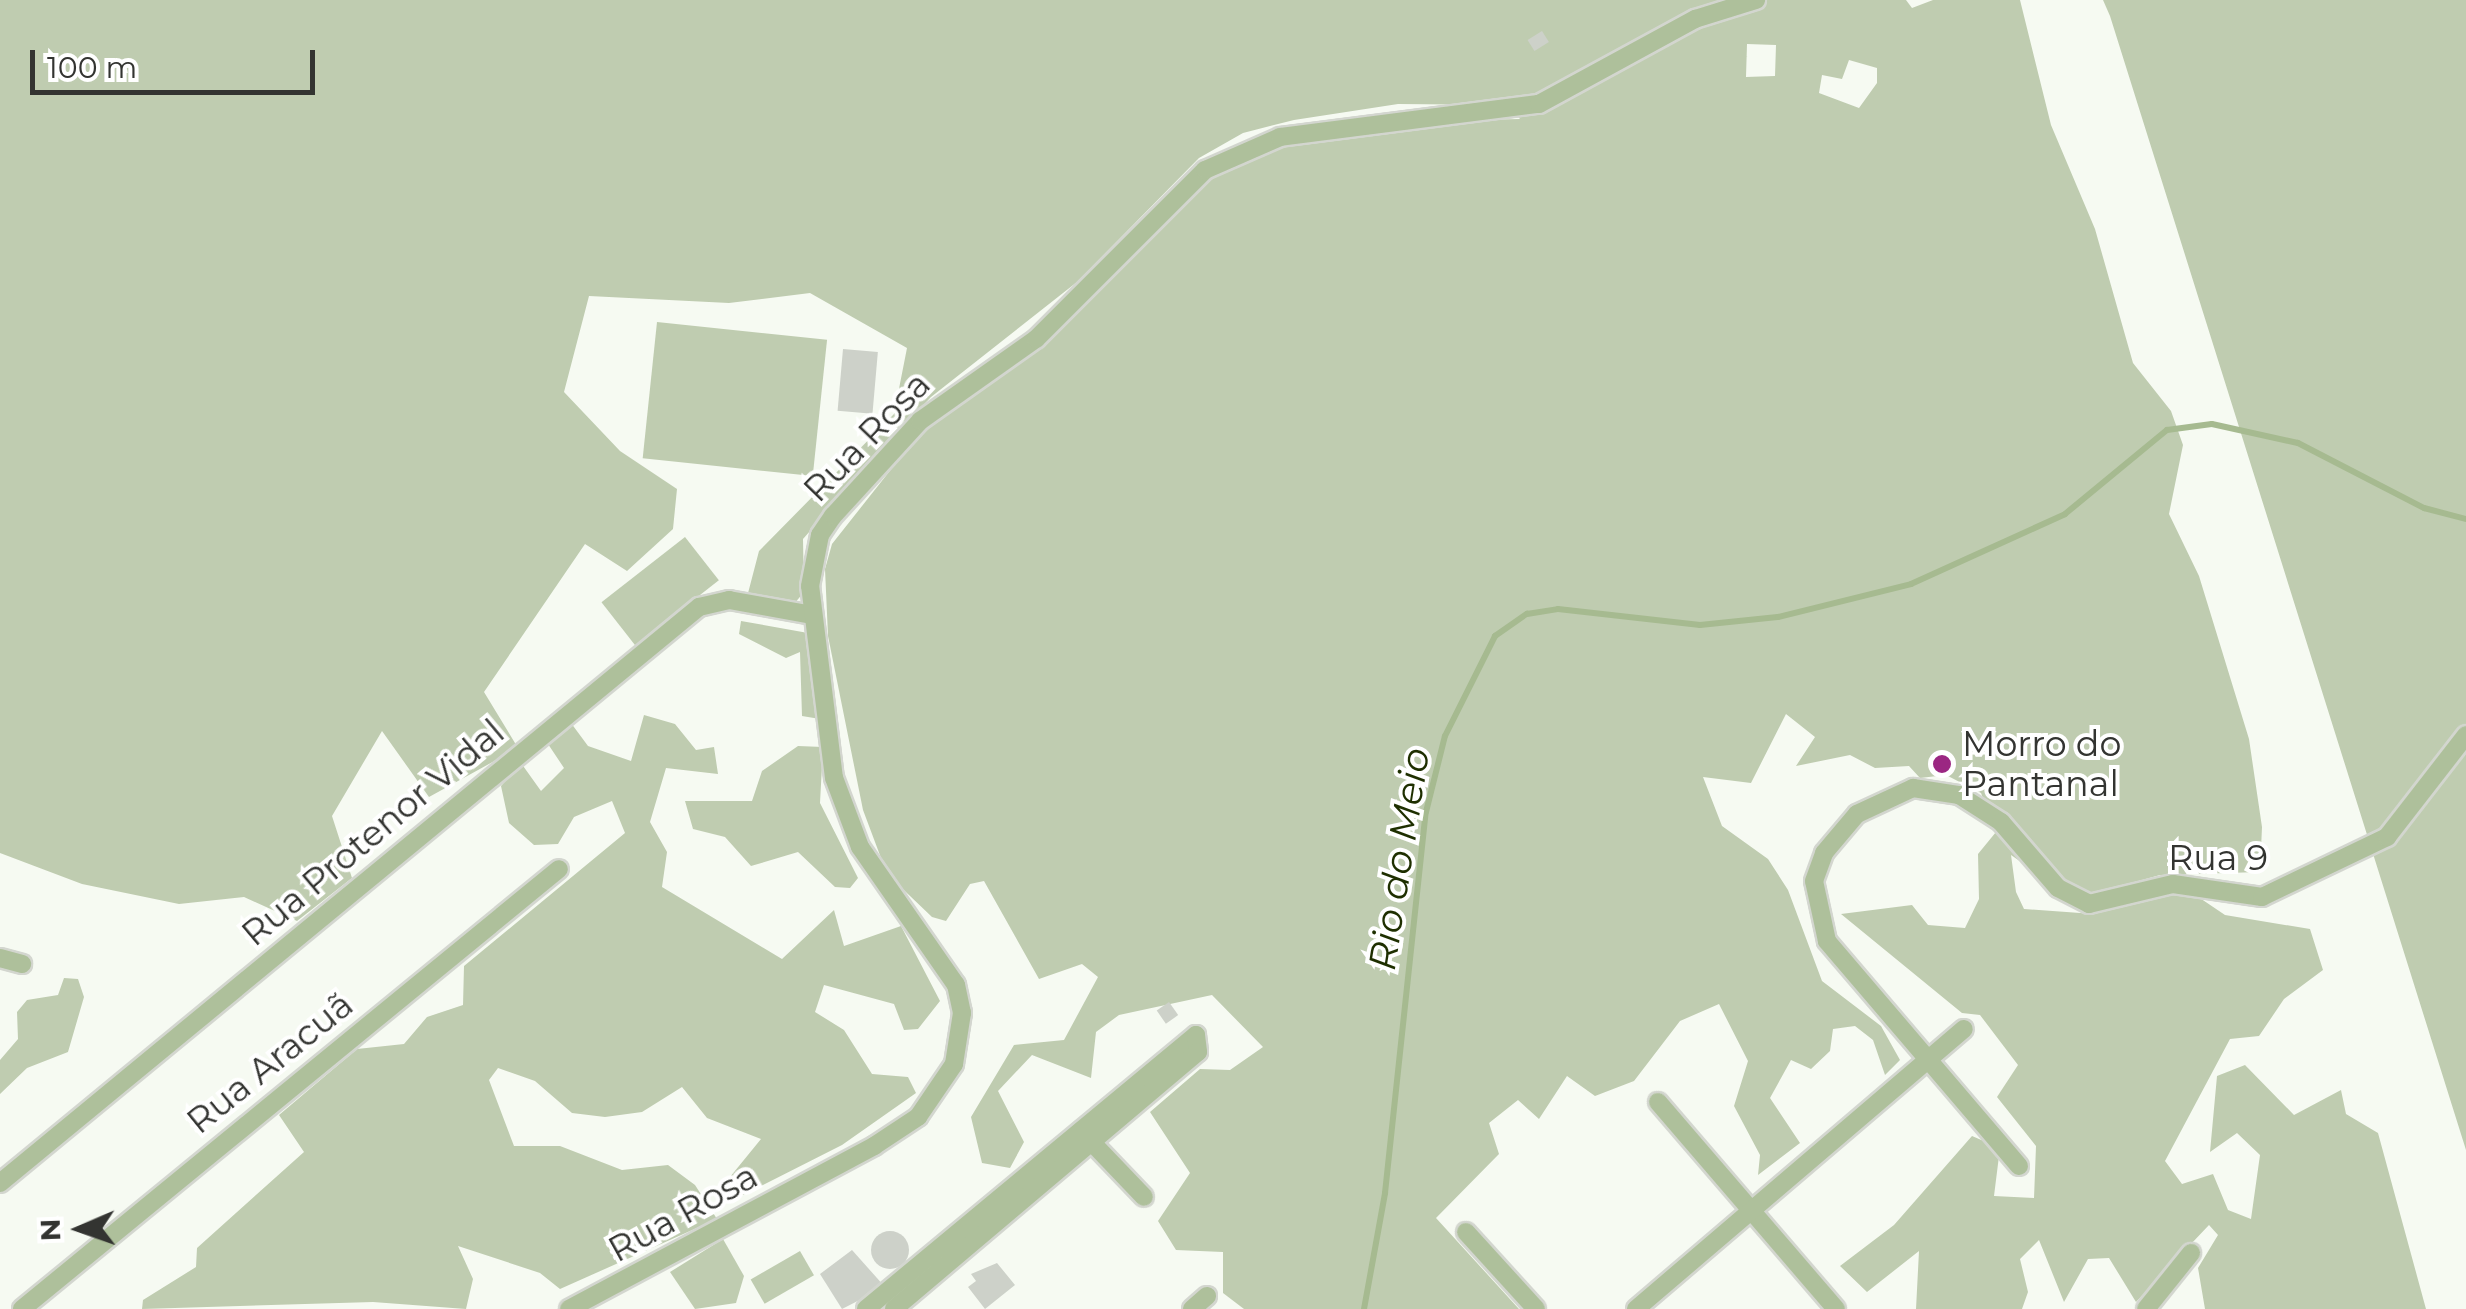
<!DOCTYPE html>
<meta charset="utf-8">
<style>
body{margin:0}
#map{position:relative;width:2466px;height:1309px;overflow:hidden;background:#f6faf2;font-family:Montserrat,sans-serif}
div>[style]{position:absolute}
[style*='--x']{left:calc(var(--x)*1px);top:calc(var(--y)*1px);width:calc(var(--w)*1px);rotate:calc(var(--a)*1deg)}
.green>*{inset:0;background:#bfccb0;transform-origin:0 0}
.stream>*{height:6px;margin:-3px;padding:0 3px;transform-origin:3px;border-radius:3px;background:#a6ba90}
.building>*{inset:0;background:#cdd1c9;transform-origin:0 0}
.round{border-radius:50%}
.roads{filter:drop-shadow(2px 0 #d3d6cf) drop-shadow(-2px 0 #d3d6cf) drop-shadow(0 2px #d3d6cf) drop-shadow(0 -2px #d3d6cf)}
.street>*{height:18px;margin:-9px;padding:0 9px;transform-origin:9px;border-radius:9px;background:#aec09b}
.dots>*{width:28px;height:28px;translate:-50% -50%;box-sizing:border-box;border:5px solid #fff;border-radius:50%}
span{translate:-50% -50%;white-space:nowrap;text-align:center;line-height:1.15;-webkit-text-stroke:8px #fff;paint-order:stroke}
.street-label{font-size:35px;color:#333431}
.poi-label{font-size:35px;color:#333431}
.left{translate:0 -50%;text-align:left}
.water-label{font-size:38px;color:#1e2f00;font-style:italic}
.north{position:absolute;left:30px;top:1179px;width:100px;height:100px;-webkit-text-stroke:8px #fff;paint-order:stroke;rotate:268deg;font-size:28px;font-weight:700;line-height:40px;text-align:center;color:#333431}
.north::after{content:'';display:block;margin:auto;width:35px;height:45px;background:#333431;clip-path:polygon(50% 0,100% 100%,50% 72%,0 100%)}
.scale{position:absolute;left:30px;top:50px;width:285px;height:45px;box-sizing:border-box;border:5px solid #333431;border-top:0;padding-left:12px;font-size:30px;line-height:35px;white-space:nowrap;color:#333431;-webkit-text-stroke:8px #fff;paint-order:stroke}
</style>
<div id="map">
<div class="green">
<div style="clip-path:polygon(evenodd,0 0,1906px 0,1912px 8px,1933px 0,2020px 0,2051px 125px,2095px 229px,2133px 363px,2171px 411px,2183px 445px,2169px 514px,2199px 576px,2249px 739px,2262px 827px,2260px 872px,2160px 875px,2074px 899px,2011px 855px,2016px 892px,2024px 909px,2094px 914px,2185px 888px,2225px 915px,2310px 929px,2323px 970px,2284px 999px,2259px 1036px,2230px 1039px,2165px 1161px,2182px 1184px,2213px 1174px,2228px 1210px,2251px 1219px,2260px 1155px,2237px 1133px,2210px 1152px,2217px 1076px,2245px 1065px,2294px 1115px,2341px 1090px,2346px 1114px,2378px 1133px,2426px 1309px,2205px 1309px,2198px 1268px,2218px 1235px,2209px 1225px,2136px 1302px,2109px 1258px,2088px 1259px,2064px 1302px,2039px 1240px,2020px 1259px,2028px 1292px,2022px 1309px,1916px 1309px,1919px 1251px,1867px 1292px,1840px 1266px,1894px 1225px,1972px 1136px,2000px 1148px,1994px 1196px,2034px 1198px,2036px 1146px,1997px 1097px,2018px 1065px,1980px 1015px,1962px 1013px,1841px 914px,1912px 905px,1928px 925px,1965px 928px,1979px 899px,1978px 854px,1996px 832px,1981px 793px,1946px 775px,1920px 778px,1909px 766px,1875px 768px,1850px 755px,1796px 766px,1815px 737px,1786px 714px,1751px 783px,1703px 777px,1722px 826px,1768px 859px,1788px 890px,1822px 981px,1881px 1026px,1900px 1060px,1885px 1075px,1873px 1040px,1855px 1026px,1833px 1029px,1830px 1051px,1811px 1069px,1791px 1060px,1770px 1098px,1800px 1143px,1758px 1175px,1760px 1155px,1734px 1106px,1748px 1061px,1719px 1004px,1680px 1021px,1634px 1081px,1595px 1096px,1567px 1076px,1539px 1119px,1518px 1100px,1489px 1123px,1499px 1154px,1436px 1218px,1519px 1309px,1244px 1309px,1223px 1293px,1223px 1252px,1176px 1250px,1158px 1221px,1190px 1173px,1150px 1112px,1200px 1069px,1230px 1070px,1263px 1047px,1212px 995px,1119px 1015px,1096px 1032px,1091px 1078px,1032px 1055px,998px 1091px,1024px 1142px,1010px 1168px,982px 1163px,971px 1117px,1014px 1045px,1064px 1040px,1098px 977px,1082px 964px,1039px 979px,984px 881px,970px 884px,946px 921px,932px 917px,887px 874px,863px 810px,828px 636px,825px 569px,832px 544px,915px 439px,958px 400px,1045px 346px,1221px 170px,1280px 144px,1384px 122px,1520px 119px,1508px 105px,1398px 104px,1294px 120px,1243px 133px,1199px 158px,1077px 282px,931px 397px,885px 446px,803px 539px,804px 592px,794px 604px,747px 597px,759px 551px,894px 414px,907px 348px,810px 293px,729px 303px,589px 296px,564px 392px,620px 451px,677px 489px,673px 529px,627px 571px,585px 544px,484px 692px,518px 748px,429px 797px,382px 731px,332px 816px,352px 878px,297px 921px,244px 897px,179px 904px,82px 884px,0 853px,0 0,1747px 44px,1776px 45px,1775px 76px,1746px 77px,1747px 44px,0 0,1849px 60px,1877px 68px,1877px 83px,1859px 108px,1819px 93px,1822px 75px,1842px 79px,1849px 60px)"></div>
<div style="clip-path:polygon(2103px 0,2466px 0,2466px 1150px,2110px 16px)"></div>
<div style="left:657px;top:322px;width:171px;height:137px;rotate:6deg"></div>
<div style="left:685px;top:537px;width:55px;height:106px;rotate:52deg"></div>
<div style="clip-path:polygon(741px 621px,808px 633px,820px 719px,802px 716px,800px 652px,786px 658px,739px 634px)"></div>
<div style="clip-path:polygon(644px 715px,675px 724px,696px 750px,714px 747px,718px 774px,666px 768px,650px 822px,667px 852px,662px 887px,782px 959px,834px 910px,844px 946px,901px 926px,940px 1001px,918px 1029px,904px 1030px,894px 1004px,824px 985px,815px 1012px,844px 1030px,872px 1074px,908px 1077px,916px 1093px,842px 1145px,743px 1195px,730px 1177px,761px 1139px,707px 1118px,682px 1087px,642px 1112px,605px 1117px,572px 1113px,535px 1081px,498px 1068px,489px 1080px,514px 1146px,560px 1146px,622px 1170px,668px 1165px,695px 1185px,717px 1219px,560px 1289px,540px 1273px,458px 1246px,473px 1279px,466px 1309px,373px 1302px,142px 1309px,143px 1300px,196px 1267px,197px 1248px,304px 1152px,279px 1115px,357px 1049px,404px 1044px,427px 1017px,463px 1005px,464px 966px,625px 833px,612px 801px,574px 817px,558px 844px,534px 845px,509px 823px,501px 786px,521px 763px,541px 791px,564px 768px,546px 741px,571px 723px,588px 746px,631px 761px)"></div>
<div style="clip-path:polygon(798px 746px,823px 747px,820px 803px,858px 878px,850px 888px,835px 887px,798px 852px,751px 866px,725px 837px,693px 829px,685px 801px,752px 801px,762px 771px)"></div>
<div style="clip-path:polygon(64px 978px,78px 979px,84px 997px,68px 1052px,27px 1068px,0 1094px,0 1060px,18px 1039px,17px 1012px,27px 1000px,58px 995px)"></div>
<div style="clip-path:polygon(723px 1239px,744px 1276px,736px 1303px,695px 1309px,670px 1272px)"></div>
<div style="left:800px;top:1251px;width:28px;height:57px;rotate:60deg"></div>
</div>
<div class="stream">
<div style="--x:1364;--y:1309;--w:118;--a:-79.7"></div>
<div style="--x:1385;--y:1193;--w:383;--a:-83.9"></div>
<div style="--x:1426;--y:812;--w:78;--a:-76"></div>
<div style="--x:1445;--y:736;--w:112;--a:-63.4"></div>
<div style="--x:1495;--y:636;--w:39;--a:-35"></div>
<div style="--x:1527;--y:614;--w:31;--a:-9"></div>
<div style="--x:1558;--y:609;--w:143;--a:6.4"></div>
<div style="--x:1700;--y:625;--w:78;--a:-5.9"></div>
<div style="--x:1778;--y:617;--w:137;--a:-13.9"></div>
<div style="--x:1911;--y:584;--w:169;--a:-24.4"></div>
<div style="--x:2065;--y:514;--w:132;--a:-39.5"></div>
<div style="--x:2167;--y:430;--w:45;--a:-7.6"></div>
<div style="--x:2212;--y:424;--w:88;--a:12.5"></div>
<div style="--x:2298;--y:443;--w:142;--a:27.3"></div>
<div style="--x:2424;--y:508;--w:43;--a:14.7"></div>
</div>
<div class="building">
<div style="left:1542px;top:31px;width:13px;height:17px;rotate:58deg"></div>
<div style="left:843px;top:349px;width:35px;height:62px;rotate:5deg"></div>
<div style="left:1169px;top:1002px;width:16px;height:15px;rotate:55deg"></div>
<div class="round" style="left:871px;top:1231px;width:38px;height:38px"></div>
<div style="clip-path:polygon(852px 1250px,885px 1287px,842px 1309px,820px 1274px)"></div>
<div style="clip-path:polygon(997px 1263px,1015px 1285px,985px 1309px,968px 1287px,976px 1281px,971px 1274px)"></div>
</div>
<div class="roads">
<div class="street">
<div style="--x:0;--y:958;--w:23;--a:15"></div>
<div style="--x:1658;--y:1102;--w:273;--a:49.3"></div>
<div style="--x:1081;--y:1131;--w:91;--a:46.3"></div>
<div style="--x:2019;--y:1166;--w:296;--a:-130.5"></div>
<div style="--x:1827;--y:941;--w:61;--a:-102.2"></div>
<div style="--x:1814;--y:881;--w:30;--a:-70"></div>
<div style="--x:1824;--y:853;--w:51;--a:-49.8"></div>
<div style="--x:1857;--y:814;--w:62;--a:-24.9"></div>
<div style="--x:1913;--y:788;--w:47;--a:8.7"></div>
<div style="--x:1959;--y:795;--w:50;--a:32.7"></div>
<div style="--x:2001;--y:822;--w:87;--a:49.2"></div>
<div style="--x:2058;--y:888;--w:35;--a:27"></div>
<div style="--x:2089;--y:904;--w:86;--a:-13.4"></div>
<div style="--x:2173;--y:884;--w:90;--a:8.3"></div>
<div style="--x:2262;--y:897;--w:139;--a:-25.6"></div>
<div style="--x:2387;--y:837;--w:129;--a:-52.2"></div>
<div style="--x:0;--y:1183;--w:906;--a:-39.49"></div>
<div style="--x:699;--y:607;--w:31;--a:-13"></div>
<div style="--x:729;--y:600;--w:84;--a:10.2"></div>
<div style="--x:1466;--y:1232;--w:104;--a:47.7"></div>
<div style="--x:22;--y:1309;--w:694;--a:-39.33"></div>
<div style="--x:569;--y:1309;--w:346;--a:-28.1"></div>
<div style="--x:874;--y:1146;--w:53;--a:-33.4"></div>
<div style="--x:918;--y:1117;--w:64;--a:-55.8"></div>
<div style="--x:954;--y:1064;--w:52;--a:-81.1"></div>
<div style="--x:962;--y:1013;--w:29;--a:-102"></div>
<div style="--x:956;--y:985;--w:168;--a:-124.8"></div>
<div style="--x:860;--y:847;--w:74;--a:-110.6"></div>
<div style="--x:834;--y:778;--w:193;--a:-97.1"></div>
<div style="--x:810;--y:586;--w:52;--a:-78.9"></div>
<div style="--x:820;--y:535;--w:23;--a:-56"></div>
<div style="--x:833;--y:516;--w:129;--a:-47.5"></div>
<div style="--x:920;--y:421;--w:142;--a:-35.3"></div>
<div style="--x:1036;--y:339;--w:239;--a:-45"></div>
<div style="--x:1205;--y:170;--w:82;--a:-23.7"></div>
<div style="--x:1280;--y:137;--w:261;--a:-7.3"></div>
<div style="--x:1539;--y:104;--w:178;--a:-28.6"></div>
<div style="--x:1695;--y:19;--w:64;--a:-17.3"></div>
<div style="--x:866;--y:1309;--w:429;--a:-39.7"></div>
<div style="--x:1196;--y:1035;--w:17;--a:83"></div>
<div style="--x:1198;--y:1052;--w:398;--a:139.8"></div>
<div style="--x:1192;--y:1309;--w:20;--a:-41"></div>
<div style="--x:1636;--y:1309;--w:431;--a:-40.5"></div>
<div style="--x:2146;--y:1309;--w:72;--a:-51.2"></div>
</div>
</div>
<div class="dots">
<div style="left:1942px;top:764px;background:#9b2782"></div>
</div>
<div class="street-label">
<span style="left:867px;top:437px;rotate:-46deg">Rua Rosa</span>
<span style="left:373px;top:833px;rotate:-40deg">Rua Protenor Vidal</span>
<span style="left:2218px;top:858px">Rua 9</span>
<span style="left:270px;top:1063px;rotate:-39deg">Rua Aracuã</span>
<span style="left:683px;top:1213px;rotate:-29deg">Rua Rosa</span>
</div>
<div class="poi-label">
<span class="left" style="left:1962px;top:764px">Morro do<br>Pantanal</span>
</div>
<div class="water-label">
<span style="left:1399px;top:859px;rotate:-81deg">Rio do Meio</span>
</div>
<div class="north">N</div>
<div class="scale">100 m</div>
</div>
